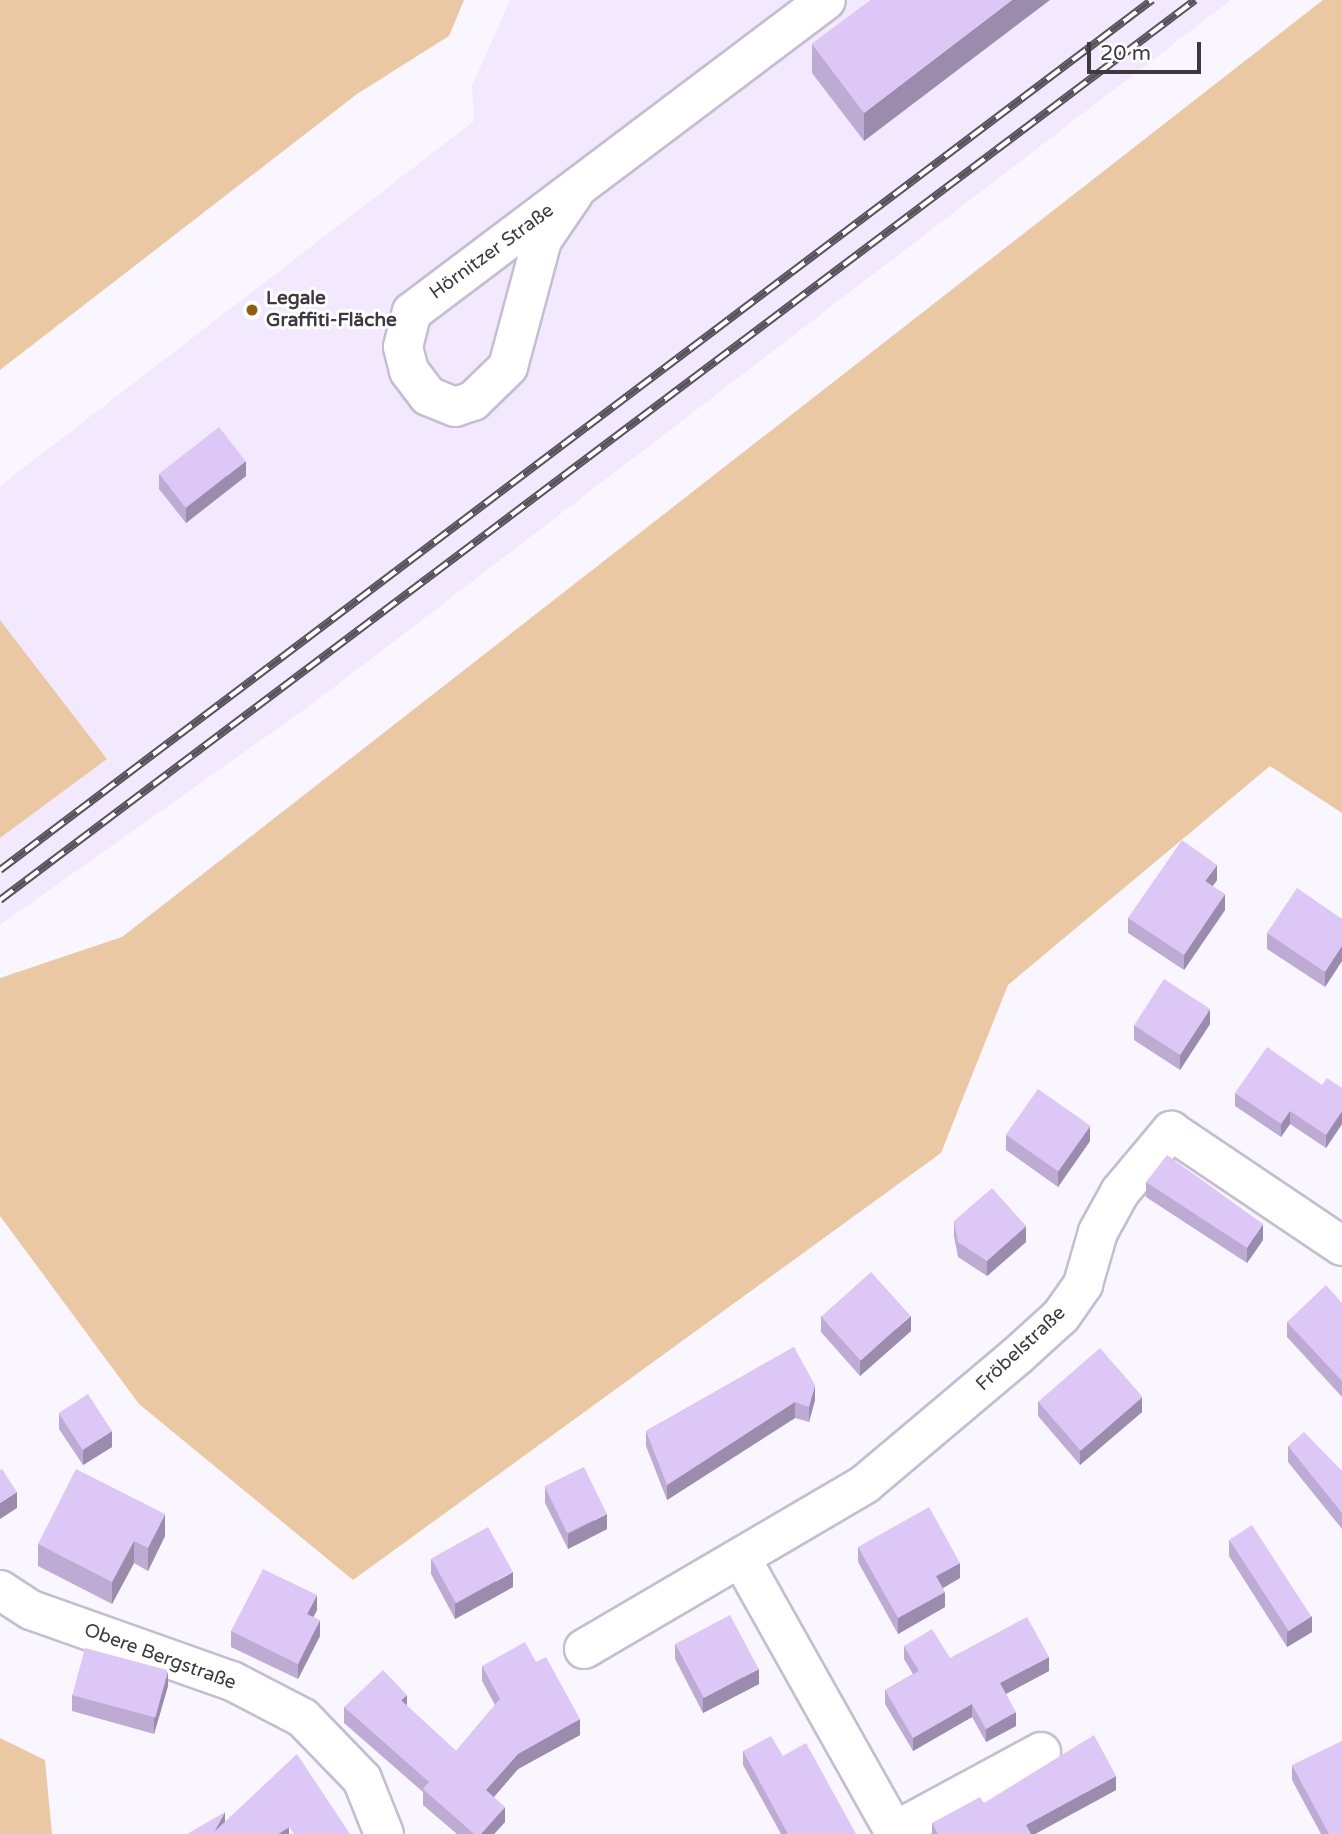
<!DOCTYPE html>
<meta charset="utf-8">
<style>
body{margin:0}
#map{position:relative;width:1342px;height:1834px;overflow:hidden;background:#faf6ff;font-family:"Varela Round",sans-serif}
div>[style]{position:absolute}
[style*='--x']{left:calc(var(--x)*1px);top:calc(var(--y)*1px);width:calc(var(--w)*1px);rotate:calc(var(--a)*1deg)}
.built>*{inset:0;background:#f2e9ff}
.green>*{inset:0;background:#eac8a3}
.roads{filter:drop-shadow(2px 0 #c5bdd1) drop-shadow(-2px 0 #c5bdd1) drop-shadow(0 2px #c5bdd1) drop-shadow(0 -2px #c5bdd1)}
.minor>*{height:38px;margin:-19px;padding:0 19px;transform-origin:19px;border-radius:19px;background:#fff}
.rail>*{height:8px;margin-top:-4px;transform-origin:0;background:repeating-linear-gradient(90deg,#fff 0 16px,#56535b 0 32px);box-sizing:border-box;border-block:2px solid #56535b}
.wall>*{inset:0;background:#beabd4}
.shaded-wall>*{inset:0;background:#9b8bad}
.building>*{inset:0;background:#ddc7f7;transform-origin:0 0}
.dots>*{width:19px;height:19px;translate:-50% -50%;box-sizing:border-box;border:4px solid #fff;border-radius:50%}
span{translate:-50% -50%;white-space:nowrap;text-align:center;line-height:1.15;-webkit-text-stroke:6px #fff;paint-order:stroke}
.street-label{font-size:19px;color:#3c3941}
.poi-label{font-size:19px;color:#3c3941;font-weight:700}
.left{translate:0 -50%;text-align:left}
.scale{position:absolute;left:1087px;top:42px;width:114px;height:32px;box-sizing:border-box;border:4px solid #3c3941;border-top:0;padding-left:9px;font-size:21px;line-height:24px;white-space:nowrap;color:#3c3941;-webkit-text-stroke:5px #fff;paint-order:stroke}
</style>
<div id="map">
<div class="built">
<div style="clip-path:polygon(510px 0,1231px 0,315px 702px,0 925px,0 838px,107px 759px,0 620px,0 486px,474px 121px,472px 86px)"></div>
</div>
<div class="green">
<div style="clip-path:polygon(0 0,464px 0,449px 36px,357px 94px,0 370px)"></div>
<div style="clip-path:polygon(1323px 0,1342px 0,1342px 813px,1270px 766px,1008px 985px,941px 1153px,353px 1580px,139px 1404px,0 1216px,0 978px,122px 937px)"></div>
<div style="clip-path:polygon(0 620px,107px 759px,0 838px)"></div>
<div style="clip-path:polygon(0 1738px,45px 1760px,52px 1834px,0 1834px)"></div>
</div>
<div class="roads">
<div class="minor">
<div style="--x:574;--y:193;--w:57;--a:124.2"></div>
<div style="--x:542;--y:240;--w:131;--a:105"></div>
<div style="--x:508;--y:367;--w:49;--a:135.8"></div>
<div style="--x:473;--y:401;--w:19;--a:162"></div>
<div style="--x:455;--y:407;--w:29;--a:-158"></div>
<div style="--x:428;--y:396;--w:31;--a:-127"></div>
<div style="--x:409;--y:371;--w:25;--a:-104"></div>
<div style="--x:403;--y:347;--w:36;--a:-76"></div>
<div style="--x:412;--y:312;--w:518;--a:-37"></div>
<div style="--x:742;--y:1560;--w:314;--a:60.7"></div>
<div style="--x:0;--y:1590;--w:37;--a:33"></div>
<div style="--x:31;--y:1610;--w:213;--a:19.5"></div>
<div style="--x:232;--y:1681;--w:80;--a:27.5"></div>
<div style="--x:303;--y:1718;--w:85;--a:46"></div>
<div style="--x:362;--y:1779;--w:59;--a:68.2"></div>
<div style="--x:584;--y:1649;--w:326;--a:-30.4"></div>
<div style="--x:865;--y:1484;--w:199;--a:-40.1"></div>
<div style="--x:1017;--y:1356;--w:59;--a:-42.3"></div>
<div style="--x:1061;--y:1316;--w:39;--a:-55"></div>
<div style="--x:1083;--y:1284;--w:54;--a:-73.9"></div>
<div style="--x:1098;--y:1232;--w:46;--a:-61.2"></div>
<div style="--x:1120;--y:1192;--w:80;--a:-50.1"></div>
<div style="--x:1171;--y:1131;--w:206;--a:33.9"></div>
<div style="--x:895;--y:1831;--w:166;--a:-28.4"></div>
</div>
</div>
<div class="rail">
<div style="--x:0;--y:870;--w:1444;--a:-37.06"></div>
<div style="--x:0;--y:900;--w:1496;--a:-36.98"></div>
</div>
<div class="wall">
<div style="clip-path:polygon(871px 0,864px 141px,812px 73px,812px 44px)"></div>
<div style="clip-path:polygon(159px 474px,246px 476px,186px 523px,159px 489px)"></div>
<div style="clip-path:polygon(1217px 880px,1213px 886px,1225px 910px,1184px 970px,1128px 933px,1128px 918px)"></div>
<div style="clip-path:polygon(1342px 919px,1342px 961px,1325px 987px,1267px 949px,1267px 933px)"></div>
<div style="clip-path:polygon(1210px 1024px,1180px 1070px,1134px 1040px,1134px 1025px)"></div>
<div style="clip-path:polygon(1322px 1085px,1342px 1088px,1342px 1124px,1326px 1148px,1290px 1124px,1281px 1137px,1235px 1106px,1235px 1093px)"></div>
<div style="clip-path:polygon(1006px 1135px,1090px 1141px,1058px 1187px,1006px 1150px)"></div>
<div style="clip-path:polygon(1146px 1182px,1263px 1240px,1247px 1263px,1146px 1197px)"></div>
<div style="clip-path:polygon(954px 1221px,1026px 1242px,987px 1276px,958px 1257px,954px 1236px)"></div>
<div style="clip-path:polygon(1342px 1303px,1342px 1397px,1287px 1337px,1287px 1322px)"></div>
<div style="clip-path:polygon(821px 1316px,911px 1331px,860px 1376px,821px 1332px)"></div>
<div style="clip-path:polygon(794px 1347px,815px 1400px,809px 1422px,795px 1418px,667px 1500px,646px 1446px,646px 1431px)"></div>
<div style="clip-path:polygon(1038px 1401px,1142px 1412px,1080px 1465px,1038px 1416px)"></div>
<div style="clip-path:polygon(59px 1413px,112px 1447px,83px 1465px,59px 1429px)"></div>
<div style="clip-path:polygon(1288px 1446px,1342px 1471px,1342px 1529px,1288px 1462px)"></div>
<div style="clip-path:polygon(545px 1488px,607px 1529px,568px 1549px,545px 1503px)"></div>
<div style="clip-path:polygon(165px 1536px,148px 1571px,134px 1563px,112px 1604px,38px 1566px,38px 1544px)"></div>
<div style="clip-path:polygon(1229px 1540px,1312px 1632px,1287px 1647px,1229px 1556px)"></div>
<div style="clip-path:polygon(858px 1547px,960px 1578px,943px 1588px,945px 1607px,898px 1634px,858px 1562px)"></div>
<div style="clip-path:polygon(431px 1559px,513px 1587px,455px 1619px,431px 1574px)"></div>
<div style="clip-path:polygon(317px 1610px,313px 1617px,320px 1636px,298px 1679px,231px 1647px,231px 1631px)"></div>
<div style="clip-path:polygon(675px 1644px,759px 1684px,703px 1713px,675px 1659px)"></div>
<div style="clip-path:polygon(904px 1646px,950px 1658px,1049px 1671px,1006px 1694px,1016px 1726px,986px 1742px,972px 1717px,913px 1751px,885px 1704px,885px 1690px,913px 1674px,904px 1659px)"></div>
<div style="clip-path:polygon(536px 1662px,580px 1735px,518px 1769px,494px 1797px,505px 1822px,494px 1834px,457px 1834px,423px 1805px,423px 1792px,344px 1723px,344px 1707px,407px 1706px,456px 1751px,495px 1705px,482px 1681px,482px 1666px)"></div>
<div style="clip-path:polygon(168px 1686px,154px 1734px,72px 1711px,72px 1695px)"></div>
<div style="clip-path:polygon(743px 1751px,783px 1756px,856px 1834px,781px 1834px,743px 1765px)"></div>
<div style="clip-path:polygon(1292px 1765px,1342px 1834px,1321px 1834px,1292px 1780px)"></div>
<div style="clip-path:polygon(1116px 1790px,1035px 1834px,932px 1834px,932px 1823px,984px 1803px)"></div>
</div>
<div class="shaded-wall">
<div style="clip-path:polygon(1012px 0,1050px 0,864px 141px,864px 113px)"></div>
<div style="clip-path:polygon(246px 461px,246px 476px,186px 523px,186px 508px)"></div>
<div style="clip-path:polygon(1217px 865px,1217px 880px,1205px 896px,1205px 881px)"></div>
<div style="clip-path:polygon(1225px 894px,1225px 910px,1184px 970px,1184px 955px)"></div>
<div style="clip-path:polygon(1342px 946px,1342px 961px,1325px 987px,1325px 972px)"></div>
<div style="clip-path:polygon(1210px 1009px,1210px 1024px,1180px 1070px,1180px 1055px)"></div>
<div style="clip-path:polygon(1290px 1111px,1290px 1124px,1281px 1137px,1281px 1124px)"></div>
<div style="clip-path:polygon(1342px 1111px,1342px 1124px,1326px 1148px,1326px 1135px)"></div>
<div style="clip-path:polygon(1090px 1126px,1090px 1141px,1058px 1187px,1058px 1171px)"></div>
<div style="clip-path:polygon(1263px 1224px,1263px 1240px,1247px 1263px,1247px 1248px)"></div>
<div style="clip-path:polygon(1026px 1226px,1026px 1242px,987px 1276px,987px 1261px)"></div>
<div style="clip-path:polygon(911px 1316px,911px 1331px,860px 1376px,860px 1360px)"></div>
<div style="clip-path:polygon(815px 1385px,815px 1400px,809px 1422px,809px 1407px)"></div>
<div style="clip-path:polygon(1142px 1397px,1142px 1412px,1080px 1465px,1080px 1450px)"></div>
<div style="clip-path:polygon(795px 1402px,795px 1418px,667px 1500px,667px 1485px)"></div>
<div style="clip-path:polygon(112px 1431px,112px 1447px,83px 1465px,83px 1450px)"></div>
<div style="clip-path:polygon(17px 1492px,17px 1508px,0 1519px,0 1503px)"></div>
<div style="clip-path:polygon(165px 1514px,165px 1536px,148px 1571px,148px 1548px)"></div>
<div style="clip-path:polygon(607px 1514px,607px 1529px,568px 1549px,568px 1534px)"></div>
<div style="clip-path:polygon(134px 1541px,134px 1563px,112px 1604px,112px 1582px)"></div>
<div style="clip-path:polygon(960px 1563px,960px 1578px,936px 1592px,936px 1576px)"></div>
<div style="clip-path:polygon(513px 1572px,513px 1587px,455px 1619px,455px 1604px)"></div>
<div style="clip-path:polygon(945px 1592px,945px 1607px,898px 1634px,898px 1618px)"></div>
<div style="clip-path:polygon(317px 1595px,317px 1610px,307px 1629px,307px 1614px)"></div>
<div style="clip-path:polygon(1312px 1616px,1312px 1632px,1287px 1647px,1287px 1632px)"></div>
<div style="clip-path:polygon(320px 1620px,320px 1636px,298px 1679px,298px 1664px)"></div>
<div style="clip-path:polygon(1049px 1657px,1049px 1671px,1000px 1697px,1000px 1683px)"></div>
<div style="clip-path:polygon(759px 1669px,759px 1684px,703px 1713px,703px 1698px)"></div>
<div style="clip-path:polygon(168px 1671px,168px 1686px,154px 1734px,154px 1719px)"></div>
<div style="clip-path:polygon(407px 1695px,407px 1711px,401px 1700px)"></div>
<div style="clip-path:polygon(972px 1704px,972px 1717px,913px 1751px,913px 1738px)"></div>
<div style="clip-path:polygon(1016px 1712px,1016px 1726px,986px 1742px,986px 1729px)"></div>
<div style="clip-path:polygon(580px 1719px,580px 1735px,518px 1769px,486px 1806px,486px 1790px,518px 1754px)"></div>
<div style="clip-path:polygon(1116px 1776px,1116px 1790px,1035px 1834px,1026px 1834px,1026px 1825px)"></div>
<div style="clip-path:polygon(505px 1807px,505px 1822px,494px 1834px,481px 1834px)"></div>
<div style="clip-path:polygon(225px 1812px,225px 1825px,214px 1832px)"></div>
<div style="clip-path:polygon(289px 1827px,289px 1834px,278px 1834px)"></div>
</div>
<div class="building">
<div style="clip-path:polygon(871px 0,1012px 0,864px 113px,812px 44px)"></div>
<div style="left:219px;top:427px;width:43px;height:76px;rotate:52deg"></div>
<div style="clip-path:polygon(1182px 840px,1217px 865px,1205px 881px,1225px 894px,1184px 955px,1128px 918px)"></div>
<div style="clip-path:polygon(1297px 888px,1342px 919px,1342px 946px,1325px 972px,1267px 933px)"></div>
<div style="left:1164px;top:979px;width:55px;height:55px;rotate:33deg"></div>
<div style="clip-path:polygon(1267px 1047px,1322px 1085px,1327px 1078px,1342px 1088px,1342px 1111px,1326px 1135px,1290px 1111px,1281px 1124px,1235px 1093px)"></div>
<div style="left:1038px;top:1089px;width:64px;height:56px;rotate:35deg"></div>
<div style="clip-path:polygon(1167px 1155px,1263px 1224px,1247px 1248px,1146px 1182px)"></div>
<div style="clip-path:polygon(992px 1188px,1026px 1226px,987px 1261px,958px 1242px,954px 1221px)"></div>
<div style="left:871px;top:1272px;width:59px;height:67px;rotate:48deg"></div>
<div style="clip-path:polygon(1326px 1285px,1342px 1303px,1342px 1381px,1287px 1322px)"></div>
<div style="clip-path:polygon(794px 1347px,815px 1385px,809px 1407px,795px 1402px,667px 1485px,646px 1431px)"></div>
<div style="left:1100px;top:1348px;width:65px;height:82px;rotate:49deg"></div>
<div style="left:88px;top:1394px;width:44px;height:35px;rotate:57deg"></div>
<div style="clip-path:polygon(1304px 1432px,1342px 1471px,1342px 1513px,1288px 1446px)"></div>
<div style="left:584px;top:1467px;width:52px;height:44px;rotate:64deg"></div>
<div style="clip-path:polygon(2px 1469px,17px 1492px,0 1503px,0 1470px)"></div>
<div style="clip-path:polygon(76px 1469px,165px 1514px,148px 1548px,134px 1541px,112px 1582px,38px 1544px)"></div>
<div style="clip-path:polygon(929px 1507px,960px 1563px,936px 1576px,945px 1592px,898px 1618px,858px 1547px)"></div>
<div style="left:1252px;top:1525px;width:109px;height:27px;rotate:57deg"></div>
<div style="left:488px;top:1527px;width:51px;height:65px;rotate:61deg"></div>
<div style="clip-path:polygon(263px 1569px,317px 1595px,307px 1614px,320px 1620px,298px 1664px,231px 1631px)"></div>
<div style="left:730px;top:1615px;width:61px;height:62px;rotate:62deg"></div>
<div style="clip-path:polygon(1027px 1617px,1049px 1657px,1000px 1683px,1016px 1712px,986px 1729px,972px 1704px,913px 1738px,885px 1690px,919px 1671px,904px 1646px,932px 1629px,950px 1658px)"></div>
<div style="clip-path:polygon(525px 1642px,536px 1662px,546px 1657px,580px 1719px,518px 1754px,486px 1790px,505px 1807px,481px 1834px,474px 1834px,423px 1789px,429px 1782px,344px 1707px,383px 1670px,407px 1695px,401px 1700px,456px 1751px,500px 1699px,482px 1666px)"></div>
<div style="left:85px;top:1648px;width:86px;height:49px;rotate:15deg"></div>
<div style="clip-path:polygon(1094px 1735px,1116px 1776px,1026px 1825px,1031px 1834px,938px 1834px,932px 1823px,980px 1797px,984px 1803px)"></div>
<div style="clip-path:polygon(771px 1736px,783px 1756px,806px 1743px,856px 1834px,788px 1834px,743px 1751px)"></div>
<div style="clip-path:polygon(1342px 1741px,1342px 1834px,1329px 1834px,1292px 1765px)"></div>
<div style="clip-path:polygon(297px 1754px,350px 1834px,294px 1834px,289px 1827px,278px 1834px,187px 1834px,225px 1812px,214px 1832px)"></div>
</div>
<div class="dots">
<div style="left:252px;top:310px;background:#925d11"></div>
</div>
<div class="street-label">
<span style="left:492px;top:252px;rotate:-36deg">Hörnitzer Straße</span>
<span style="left:1021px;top:1349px;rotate:-43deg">Fröbelstraße</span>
<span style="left:160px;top:1657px;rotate:20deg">Obere Bergstraße</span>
</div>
<div class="poi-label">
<span class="left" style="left:266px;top:310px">Legale<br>Graffiti-Fläche</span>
</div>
<div class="scale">20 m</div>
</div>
